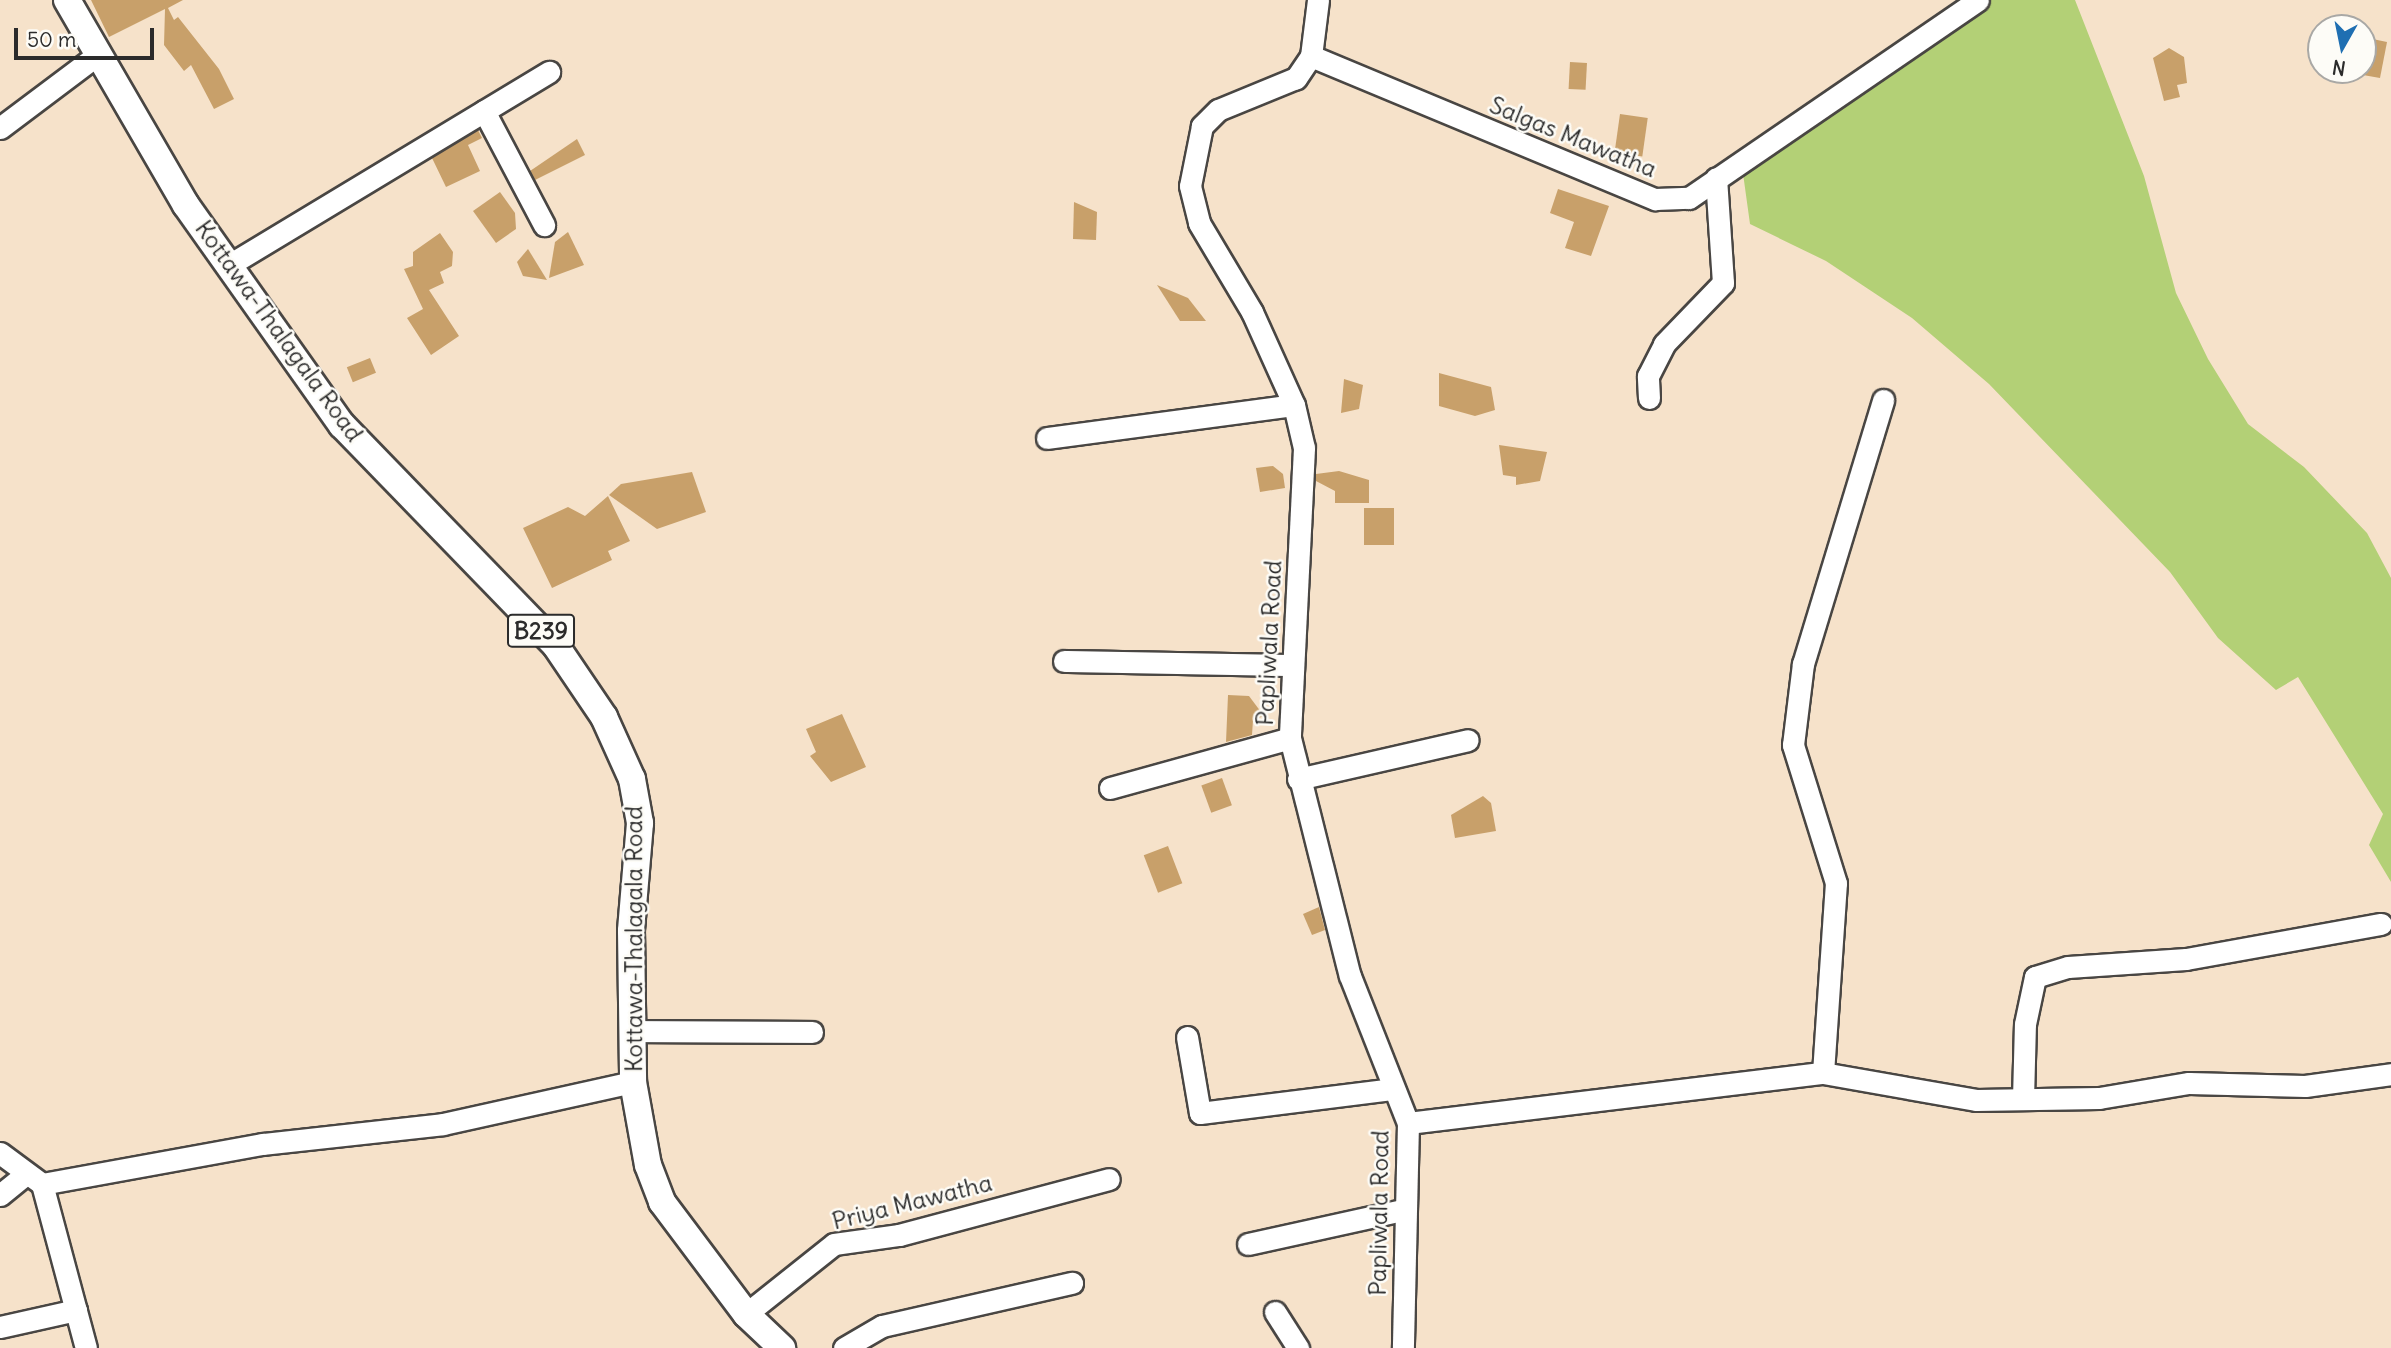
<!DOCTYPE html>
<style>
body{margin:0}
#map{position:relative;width:2391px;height:1348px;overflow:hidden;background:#f6e2ca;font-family:Delius,sans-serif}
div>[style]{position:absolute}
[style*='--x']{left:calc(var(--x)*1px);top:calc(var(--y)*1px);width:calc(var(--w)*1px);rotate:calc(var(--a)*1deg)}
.green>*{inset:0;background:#b3d076}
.building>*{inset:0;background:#c8a06a;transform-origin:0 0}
.roads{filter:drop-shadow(2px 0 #494643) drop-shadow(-2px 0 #494643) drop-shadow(0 2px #494643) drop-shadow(0 -2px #494643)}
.minor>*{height:21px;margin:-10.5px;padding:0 10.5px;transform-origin:10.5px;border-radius:10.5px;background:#fff}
.major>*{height:26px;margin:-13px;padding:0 13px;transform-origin:13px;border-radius:13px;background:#fff}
span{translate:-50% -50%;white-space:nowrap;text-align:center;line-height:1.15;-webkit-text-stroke:5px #fdfcf7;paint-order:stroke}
.shield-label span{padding:2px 5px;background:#fdfcf7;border:2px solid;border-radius:5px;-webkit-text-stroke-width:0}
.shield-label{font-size:23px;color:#2b2b2b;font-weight:700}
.street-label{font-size:24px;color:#2b2b2b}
.north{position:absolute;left:2307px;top:14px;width:70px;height:70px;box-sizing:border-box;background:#fdfcf7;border:2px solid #a9a8a5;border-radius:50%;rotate:189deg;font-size:19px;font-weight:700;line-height:28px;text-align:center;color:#2b2b2b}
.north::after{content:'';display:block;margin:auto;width:24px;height:32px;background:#1f6fb2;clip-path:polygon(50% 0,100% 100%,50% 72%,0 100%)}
.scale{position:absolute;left:14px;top:28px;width:140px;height:32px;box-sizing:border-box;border:4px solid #2b2b2b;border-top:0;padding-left:9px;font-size:21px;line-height:24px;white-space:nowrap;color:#2b2b2b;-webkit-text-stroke:5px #fdfcf7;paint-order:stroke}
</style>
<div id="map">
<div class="green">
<div style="clip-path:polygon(1978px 0,2075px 0,2144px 176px,2176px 293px,2208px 359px,2248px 424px,2304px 467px,2367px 533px,2391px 578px,2391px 882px,2369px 845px,2383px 814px,2298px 677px,2276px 690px,2218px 638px,2170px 572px,1989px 384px,1912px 318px,1826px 261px,1750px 224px,1741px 159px)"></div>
</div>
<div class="building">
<div style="clip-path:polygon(91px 0,183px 0,168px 8px,174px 20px,178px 17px,219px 69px,234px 99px,214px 109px,191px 65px,184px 71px,164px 45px,165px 9px,109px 37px)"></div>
<div style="clip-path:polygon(2363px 37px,2387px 42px,2380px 78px,2363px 75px)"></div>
<div style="clip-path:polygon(2169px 48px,2184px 57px,2187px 83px,2177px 85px,2180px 97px,2164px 101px,2153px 58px)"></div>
<div style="left:1570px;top:62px;width:17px;height:27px;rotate:3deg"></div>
<div style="left:1620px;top:114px;width:28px;height:39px;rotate:8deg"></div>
<div style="clip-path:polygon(478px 130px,482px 138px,468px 145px,480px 171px,446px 187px,432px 158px)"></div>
<div style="clip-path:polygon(577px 139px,585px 155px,535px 180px,530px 171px)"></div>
<div style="clip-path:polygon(1558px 189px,1609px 206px,1591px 256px,1565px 248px,1574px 222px,1550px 213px)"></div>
<div style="clip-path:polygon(500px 192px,515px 213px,516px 229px,496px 243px,473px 211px)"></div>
<div style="clip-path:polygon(1074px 202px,1097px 212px,1096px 240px,1073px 239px)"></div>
<div style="clip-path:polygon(568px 232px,584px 265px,549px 278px,555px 242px)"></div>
<div style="clip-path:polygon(440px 233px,453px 252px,452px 266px,440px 272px,444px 283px,429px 290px,459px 336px,431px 355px,407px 318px,423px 309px,404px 269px,413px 266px,413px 252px)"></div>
<div style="clip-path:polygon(528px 249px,547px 280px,523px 276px,517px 262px)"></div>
<div style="clip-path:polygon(1157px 285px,1188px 298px,1206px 321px,1180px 321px)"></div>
<div style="left:370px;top:358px;width:16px;height:25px;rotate:68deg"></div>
<div style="clip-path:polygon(1439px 373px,1491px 387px,1495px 410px,1475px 416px,1439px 406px)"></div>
<div style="clip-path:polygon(1344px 379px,1363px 385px,1359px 409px,1341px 413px)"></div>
<div style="clip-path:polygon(1499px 445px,1547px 452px,1540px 481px,1516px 485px,1516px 477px,1503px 475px)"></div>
<div style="clip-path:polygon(1273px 466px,1283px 474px,1285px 488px,1260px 492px,1256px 468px)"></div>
<div style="clip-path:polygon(1339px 471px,1369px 480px,1369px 503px,1335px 503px,1335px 491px,1316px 481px,1316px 474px)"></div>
<div style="clip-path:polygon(692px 472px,706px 512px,657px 529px,609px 495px,621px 484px)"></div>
<div style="clip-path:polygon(608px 496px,630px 541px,608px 551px,612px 560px,552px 588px,523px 528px,568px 507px,585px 516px)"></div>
<div style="left:1364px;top:508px;width:30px;height:37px"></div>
<div style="clip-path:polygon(1228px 695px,1249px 696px,1264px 716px,1253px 720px,1252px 735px,1226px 742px)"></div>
<div style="clip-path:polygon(842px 714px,866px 767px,831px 782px,810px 756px,816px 752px,806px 729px)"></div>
<div style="left:1222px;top:778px;width:29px;height:22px;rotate:70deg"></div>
<div style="clip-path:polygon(1483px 796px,1491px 803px,1496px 831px,1455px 838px,1451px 815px)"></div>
<div style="left:1168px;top:846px;width:40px;height:26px;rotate:69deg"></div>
<div style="clip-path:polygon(1319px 907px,1325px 930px,1312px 935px,1303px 914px)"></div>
</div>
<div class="roads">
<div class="minor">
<div style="--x:1318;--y:0;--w:56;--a:97.1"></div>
<div style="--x:1311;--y:56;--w:27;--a:124"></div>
<div style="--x:1296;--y:78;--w:84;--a:157.7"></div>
<div style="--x:1218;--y:110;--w:23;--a:135"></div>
<div style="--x:1202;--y:126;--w:61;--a:101.3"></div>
<div style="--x:1190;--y:186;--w:38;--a:76"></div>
<div style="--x:1199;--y:223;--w:104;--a:59.2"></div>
<div style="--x:1252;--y:312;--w:102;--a:65.7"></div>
<div style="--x:1294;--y:405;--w:44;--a:76.9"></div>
<div style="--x:1304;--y:448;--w:290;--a:92.8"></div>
<div style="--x:1290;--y:738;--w:245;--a:75.9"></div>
<div style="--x:1350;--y:976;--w:158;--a:68.5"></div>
<div style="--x:1408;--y:1123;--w:225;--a:91.3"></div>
<div style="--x:1311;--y:56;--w:373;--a:22.6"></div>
<div style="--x:1655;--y:199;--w:34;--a:-2"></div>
<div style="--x:1689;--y:198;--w:350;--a:-34.4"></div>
<div style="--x:484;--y:111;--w:129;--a:62.2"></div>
<div style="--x:0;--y:128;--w:125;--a:-36.9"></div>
<div style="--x:229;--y:265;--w:374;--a:-31.1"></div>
<div style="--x:1649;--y:398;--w:22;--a:-93"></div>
<div style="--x:1648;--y:376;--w:36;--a:-63"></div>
<div style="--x:1664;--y:344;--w:85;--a:-46"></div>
<div style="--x:1723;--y:283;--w:105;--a:-93.8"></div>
<div style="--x:1047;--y:438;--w:249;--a:-7.6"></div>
<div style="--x:1064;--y:661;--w:226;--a:1"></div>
<div style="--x:1298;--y:779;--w:174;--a:-12.9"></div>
<div style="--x:1110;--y:788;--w:187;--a:-15.5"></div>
<div style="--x:632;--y:1031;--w:180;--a:0.3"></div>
<div style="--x:1187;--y:1037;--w:77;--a:80.3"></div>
<div style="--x:1200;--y:1113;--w:193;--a:-7.1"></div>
<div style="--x:1823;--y:1073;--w:190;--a:-86.1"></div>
<div style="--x:1836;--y:883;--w:145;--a:-107.3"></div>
<div style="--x:1793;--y:745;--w:82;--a:-83"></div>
<div style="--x:1803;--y:664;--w:276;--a:-73.1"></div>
<div style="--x:2023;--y:1099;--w:75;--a:-88.5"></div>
<div style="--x:2025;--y:1024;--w:48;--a:-78"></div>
<div style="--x:2035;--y:977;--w:34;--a:-17"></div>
<div style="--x:2068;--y:967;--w:118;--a:-3.9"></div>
<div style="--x:2186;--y:959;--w:198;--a:-10.2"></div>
<div style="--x:1408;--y:1123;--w:418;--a:-6.9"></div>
<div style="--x:1823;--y:1073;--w:155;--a:10"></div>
<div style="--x:1976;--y:1100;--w:123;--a:-0.9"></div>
<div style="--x:2099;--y:1098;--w:91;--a:-9.5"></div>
<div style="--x:2189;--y:1083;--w:116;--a:1.5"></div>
<div style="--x:2305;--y:1086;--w:87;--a:-7.9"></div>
<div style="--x:0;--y:1153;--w:52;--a:36.4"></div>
<div style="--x:42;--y:1184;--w:225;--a:-10.3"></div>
<div style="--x:263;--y:1144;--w:181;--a:-6.3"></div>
<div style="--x:443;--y:1124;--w:195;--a:-12.5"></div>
<div style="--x:42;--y:1184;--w:170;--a:75"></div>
<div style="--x:0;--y:1195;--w:32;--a:-39"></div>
<div style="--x:1248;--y:1244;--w:158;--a:-12.4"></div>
<div style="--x:1275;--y:1312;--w:43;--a:57.4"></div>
<div style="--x:746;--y:1314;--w:112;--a:-38.5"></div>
<div style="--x:834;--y:1244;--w:66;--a:-7.9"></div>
<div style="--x:899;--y:1235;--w:217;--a:-14.9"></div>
<div style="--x:0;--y:1327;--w:78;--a:-12.6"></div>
<div style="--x:844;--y:1348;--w:44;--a:-30.1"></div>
<div style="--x:882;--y:1326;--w:195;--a:-12.8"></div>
</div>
<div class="major">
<div style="--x:67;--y:0;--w:237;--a:59.9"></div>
<div style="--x:186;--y:205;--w:270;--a:54.7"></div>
<div style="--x:342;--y:425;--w:308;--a:45.9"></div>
<div style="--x:556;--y:646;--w:86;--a:55.9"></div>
<div style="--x:604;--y:717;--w:68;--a:65.7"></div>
<div style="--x:632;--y:779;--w:45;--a:79.7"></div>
<div style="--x:640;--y:823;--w:108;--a:94.8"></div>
<div style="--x:631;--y:931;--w:151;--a:89.2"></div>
<div style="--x:633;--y:1082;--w:84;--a:79.8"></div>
<div style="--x:648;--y:1165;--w:40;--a:69"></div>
<div style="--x:662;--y:1202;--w:140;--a:53.1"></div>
<div style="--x:746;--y:1314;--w:50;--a:43.4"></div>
</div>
</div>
<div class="shield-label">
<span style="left:541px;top:631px">B239</span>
</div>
<div class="street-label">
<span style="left:1573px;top:137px;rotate:22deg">Salgas Mawatha</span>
<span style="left:279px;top:331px;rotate:54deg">Kottawa-Thalagala Road</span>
<span style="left:1269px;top:643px;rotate:-87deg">Papliwala Road</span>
<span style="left:634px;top:939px;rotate:-90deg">Kottawa-Thalagala Road</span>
<span style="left:912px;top:1202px;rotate:-14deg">Priya Mawatha</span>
<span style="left:1379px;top:1213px;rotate:-89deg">Papliwala Road</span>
</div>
<div class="north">N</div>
<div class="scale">50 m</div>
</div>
